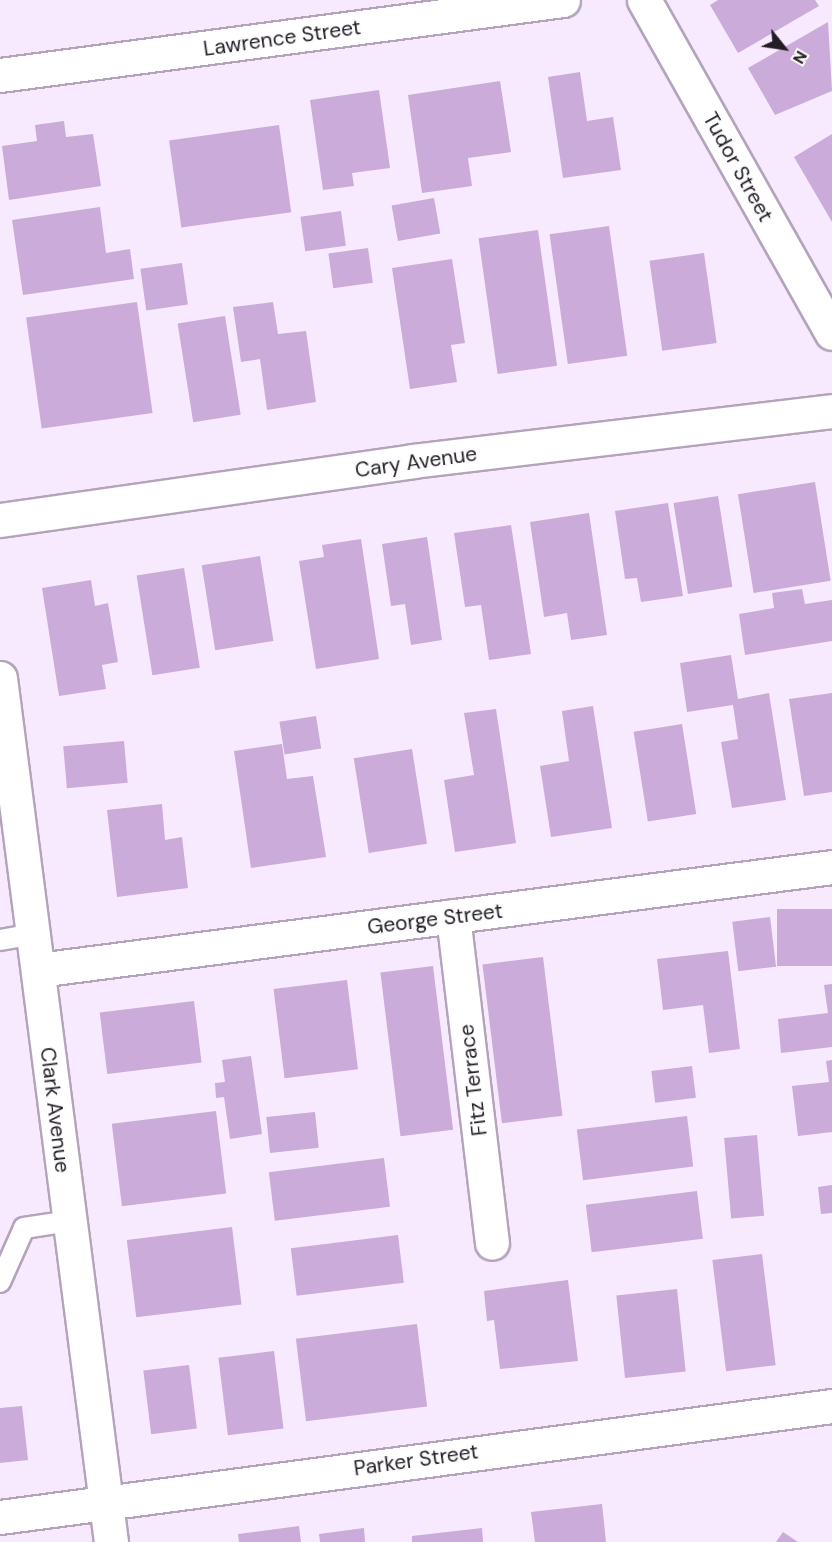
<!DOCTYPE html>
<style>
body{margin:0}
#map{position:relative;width:832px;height:1542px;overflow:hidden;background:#f7eafe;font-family:"DM Sans",sans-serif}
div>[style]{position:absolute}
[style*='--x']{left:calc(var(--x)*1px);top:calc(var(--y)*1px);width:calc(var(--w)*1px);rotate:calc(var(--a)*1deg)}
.building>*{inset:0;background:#caabd9;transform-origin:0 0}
.roads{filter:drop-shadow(2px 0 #b3a4bb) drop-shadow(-2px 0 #b3a4bb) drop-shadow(0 2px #b3a4bb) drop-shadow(0 -2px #b3a4bb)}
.lane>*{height:20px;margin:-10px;padding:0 10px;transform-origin:10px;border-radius:10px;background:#fff}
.street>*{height:33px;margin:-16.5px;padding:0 16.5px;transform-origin:16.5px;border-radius:16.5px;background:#fff}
.secondary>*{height:33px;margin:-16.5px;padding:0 16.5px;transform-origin:16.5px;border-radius:16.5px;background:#fff}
span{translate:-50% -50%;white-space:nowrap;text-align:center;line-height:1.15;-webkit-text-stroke:4.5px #fdfdfd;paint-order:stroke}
.street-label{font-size:21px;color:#231d26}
.north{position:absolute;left:754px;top:18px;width:60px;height:60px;-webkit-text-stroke:4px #fdfdfd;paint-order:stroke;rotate:120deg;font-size:16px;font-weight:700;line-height:24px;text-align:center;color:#231d26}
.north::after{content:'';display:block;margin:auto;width:21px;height:27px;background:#231d26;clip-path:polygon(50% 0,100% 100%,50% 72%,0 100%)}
</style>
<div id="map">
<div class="building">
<div style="clip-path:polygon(718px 0,815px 0,819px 6px,738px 53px,710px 5px)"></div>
<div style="clip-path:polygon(828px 22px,832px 91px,775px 115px,748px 68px)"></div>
<div style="clip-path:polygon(580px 72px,587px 121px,613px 117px,621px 170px,563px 178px,548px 77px)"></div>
<div style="clip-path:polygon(500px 81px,511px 152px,468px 158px,472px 186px,422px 193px,408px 95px)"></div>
<div style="clip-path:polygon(379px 90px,390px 168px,352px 173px,354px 186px,323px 190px,310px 100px)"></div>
<div style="clip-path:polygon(64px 121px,66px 137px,93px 134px,101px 186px,9px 200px,2px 146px,37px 141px,35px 125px)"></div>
<div style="left:279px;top:125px;width:88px;height:111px;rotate:82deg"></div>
<div style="clip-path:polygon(832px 134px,832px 222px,794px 157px)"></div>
<div style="left:434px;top:198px;width:36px;height:43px;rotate:80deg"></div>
<div style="clip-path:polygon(100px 207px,106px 253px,130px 249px,134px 279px,23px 295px,12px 220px)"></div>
<div style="left:341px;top:211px;width:35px;height:41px;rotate:82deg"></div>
<div style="left:609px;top:226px;width:131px;height:60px;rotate:82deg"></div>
<div style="left:538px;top:230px;width:137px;height:60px;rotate:82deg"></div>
<div style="left:368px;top:248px;width:35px;height:40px;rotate:82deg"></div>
<div style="left:704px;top:253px;width:91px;height:55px;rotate:82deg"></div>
<div style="clip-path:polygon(452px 259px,465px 343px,451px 345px,457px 382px,410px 389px,392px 268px)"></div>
<div style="left:182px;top:263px;width:42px;height:42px;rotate:82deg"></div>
<div style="left:137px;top:302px;width:112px;height:112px;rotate:82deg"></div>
<div style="clip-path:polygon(273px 302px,278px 334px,306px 331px,316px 402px,267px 410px,260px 359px,241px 362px,233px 307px)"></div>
<div style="left:225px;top:316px;width:100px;height:48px;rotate:81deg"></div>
<div style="left:815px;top:482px;width:100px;height:78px;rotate:81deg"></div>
<div style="left:718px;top:496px;width:92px;height:45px;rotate:81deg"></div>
<div style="clip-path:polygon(668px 503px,683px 596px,641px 602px,637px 578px,625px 579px,615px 511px)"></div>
<div style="clip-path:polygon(589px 513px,607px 635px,571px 640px,567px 613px,544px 617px,530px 522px)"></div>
<div style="clip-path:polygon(511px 525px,531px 654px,489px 660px,481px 605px,465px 607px,454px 533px)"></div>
<div style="clip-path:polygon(427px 537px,442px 640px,411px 645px,405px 604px,391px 606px,382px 544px)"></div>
<div style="clip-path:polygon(361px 539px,379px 659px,316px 669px,299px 561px,324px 557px,322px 545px)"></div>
<div style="left:260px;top:556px;width:86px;height:59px;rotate:81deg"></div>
<div style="left:184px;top:568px;width:101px;height:48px;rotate:81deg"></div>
<div style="clip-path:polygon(91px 580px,95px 606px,108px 603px,118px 662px,102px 665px,106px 689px,59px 696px,42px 588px)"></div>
<div style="clip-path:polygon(802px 589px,805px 604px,832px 600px,832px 641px,745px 655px,739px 614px,774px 608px,772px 593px)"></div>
<div style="clip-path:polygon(731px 655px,738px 699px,769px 693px,786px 800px,732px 808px,721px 742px,738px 739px,733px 705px,687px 712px,680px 663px)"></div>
<div style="clip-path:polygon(832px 693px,832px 792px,804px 796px,789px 699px)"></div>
<div style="clip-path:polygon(593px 706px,612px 828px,551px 837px,540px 766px,569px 761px,562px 711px)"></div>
<div style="clip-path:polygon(496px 709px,516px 843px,455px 852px,444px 780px,474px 775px,464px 713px)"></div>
<div style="left:316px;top:716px;width:33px;height:37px;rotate:81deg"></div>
<div style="left:682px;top:724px;width:91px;height:49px;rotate:81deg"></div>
<div style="left:124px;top:741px;width:42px;height:61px;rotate:85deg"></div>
<div style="clip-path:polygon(282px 744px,287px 779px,313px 776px,326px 857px,251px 868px,234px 751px)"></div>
<div style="left:412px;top:749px;width:96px;height:59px;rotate:81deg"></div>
<div style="clip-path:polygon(162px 804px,165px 840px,182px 837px,188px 888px,117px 897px,107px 810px)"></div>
<div style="left:832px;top:909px;width:57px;height:55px;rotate:90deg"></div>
<div style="left:770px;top:917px;width:50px;height:38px;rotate:83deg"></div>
<div style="clip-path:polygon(728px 951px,740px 1049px,709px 1053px,703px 1005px,663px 1010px,657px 959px)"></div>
<div style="left:543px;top:957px;width:160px;height:61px;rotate:83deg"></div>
<div style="left:433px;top:966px;width:165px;height:53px;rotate:83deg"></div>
<div style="left:347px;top:980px;width:90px;height:74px;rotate:83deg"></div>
<div style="clip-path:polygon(832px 984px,832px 1047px,781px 1053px,778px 1019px,828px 1013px,824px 985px)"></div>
<div style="left:194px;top:1001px;width:62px;height:95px;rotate:83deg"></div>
<div style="clip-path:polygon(251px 1056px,262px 1134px,230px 1139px,224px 1097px,216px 1098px,215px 1083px,225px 1082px,222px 1060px)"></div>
<div style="clip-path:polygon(832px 1060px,832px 1132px,798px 1136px,792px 1086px,829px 1082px,826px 1061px)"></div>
<div style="left:692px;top:1066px;width:32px;height:41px;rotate:83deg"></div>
<div style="left:216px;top:1111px;width:83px;height:105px;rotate:83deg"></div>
<div style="left:315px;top:1112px;width:36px;height:49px;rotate:84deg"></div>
<div style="left:687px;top:1116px;width:51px;height:111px;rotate:83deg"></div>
<div style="left:757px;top:1135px;width:81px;height:33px;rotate:85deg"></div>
<div style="left:384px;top:1158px;width:49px;height:116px;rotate:83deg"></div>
<div style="clip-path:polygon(832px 1185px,832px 1213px,821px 1214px,818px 1187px)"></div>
<div style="left:697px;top:1191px;width:48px;height:112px;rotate:83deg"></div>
<div style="left:232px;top:1227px;width:78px;height:106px;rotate:83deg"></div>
<div style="left:398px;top:1235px;width:48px;height:108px;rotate:83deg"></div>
<div style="left:762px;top:1254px;width:112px;height:50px;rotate:83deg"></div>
<div style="clip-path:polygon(568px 1280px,578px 1361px,500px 1369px,494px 1320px,487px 1321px,484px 1291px)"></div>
<div style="left:677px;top:1289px;width:83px;height:61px;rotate:84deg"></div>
<div style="left:417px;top:1324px;width:83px;height:122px;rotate:83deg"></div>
<div style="left:274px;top:1351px;width:78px;height:56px;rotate:83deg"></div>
<div style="left:189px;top:1365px;width:64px;height:46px;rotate:83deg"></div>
<div style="clip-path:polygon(22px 1406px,28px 1460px,0 1463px,0 1408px)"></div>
<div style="clip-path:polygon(602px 1504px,606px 1542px,535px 1542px,531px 1512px)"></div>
<div style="clip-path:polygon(299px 1526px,301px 1542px,239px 1542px,238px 1534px)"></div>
<div style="clip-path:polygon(364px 1528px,365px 1542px,320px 1542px,319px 1534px)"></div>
<div style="clip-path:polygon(482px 1528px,483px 1542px,412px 1542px,412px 1536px)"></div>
<div style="clip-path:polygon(783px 1532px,798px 1542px,776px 1542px)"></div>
</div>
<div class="roads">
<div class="lane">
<div style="--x:0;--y:940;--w:34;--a:-10"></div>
<div style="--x:0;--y:1282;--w:59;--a:-66"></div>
<div style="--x:24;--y:1228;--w:47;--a:-8.7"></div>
</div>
<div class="street">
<div style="--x:644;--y:0;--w:382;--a:60.6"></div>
<div style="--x:0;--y:75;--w:568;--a:-7.59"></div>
<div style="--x:0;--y:678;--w:871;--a:82.68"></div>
<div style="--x:453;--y:916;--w:329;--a:83.2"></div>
<div style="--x:38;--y:970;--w:801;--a:-7.39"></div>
<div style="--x:0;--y:1517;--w:839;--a:-7.6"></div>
</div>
<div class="secondary">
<div style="--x:0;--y:520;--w:417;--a:-8.1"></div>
<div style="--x:413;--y:461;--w:422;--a:-6.8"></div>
</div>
</div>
<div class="street-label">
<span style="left:282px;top:38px;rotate:-8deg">Lawrence Street</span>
<span style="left:738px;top:167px;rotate:61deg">Tudor Street</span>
<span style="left:416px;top:462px;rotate:-8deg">Cary Avenue</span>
<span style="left:435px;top:919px;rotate:-7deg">George Street</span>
<span style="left:473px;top:1080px;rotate:-97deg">Fitz Terrace</span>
<span style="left:55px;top:1110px;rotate:83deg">Clark Avenue</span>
<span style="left:416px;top:1460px;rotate:-8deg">Parker Street</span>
</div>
<div class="north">N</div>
</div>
